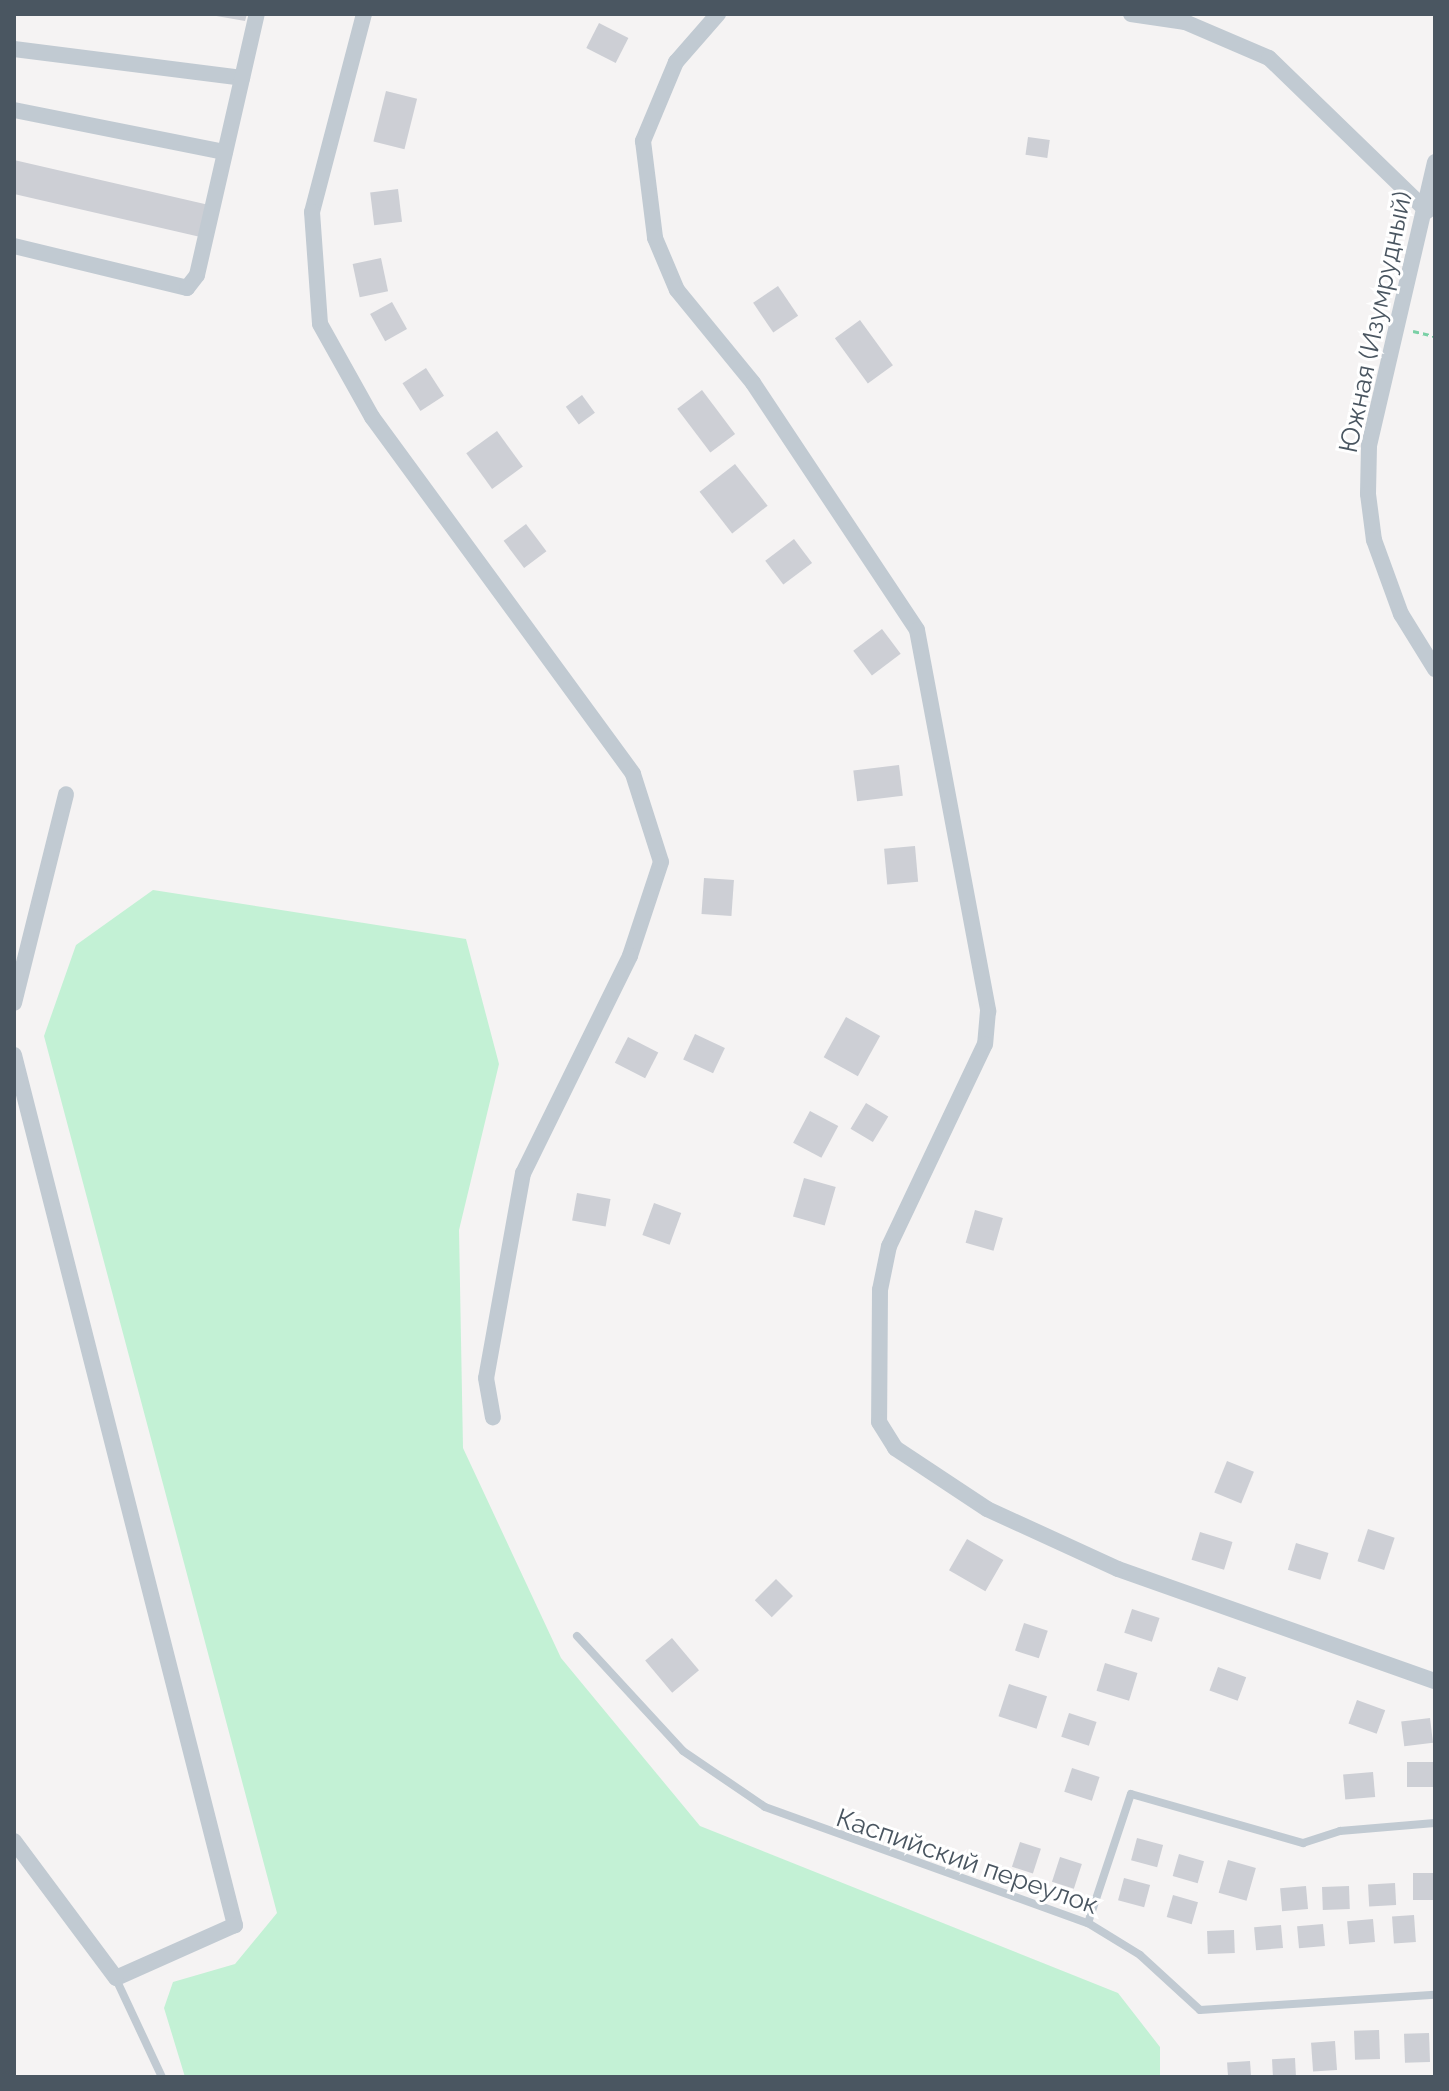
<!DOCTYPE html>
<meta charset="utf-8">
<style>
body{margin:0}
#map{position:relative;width:1449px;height:2091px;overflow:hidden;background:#f5f3f3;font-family:Raleway,sans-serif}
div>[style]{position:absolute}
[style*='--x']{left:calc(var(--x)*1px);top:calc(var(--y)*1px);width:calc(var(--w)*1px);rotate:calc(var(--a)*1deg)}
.green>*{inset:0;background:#c3f1d5}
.building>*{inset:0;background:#cdcfd5;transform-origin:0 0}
.path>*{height:3px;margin-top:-1.5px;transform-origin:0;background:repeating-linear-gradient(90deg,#7ad0a6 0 6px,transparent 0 10px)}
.lane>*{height:8px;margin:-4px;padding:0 4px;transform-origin:4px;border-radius:4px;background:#c1cad2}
.street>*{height:16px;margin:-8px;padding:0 8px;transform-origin:8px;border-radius:8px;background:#c1cad2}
span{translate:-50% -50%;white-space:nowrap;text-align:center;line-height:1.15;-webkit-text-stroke:6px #fff;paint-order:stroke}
.street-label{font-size:26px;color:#4a5661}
.frame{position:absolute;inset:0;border:16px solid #4a5661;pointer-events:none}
</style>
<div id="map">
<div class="green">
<div style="clip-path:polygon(153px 890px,466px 939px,499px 1064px,459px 1230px,463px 1448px,561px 1658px,700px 1826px,1118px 1993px,1160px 2047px,1160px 2077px,185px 2077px,164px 2008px,173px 1982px,235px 1964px,277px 1913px,44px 1036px,76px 945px)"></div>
</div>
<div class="building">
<div style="clip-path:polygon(205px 14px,247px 14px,245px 21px)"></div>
<div style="left:599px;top:23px;width:33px;height:28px;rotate:27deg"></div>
<div style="left:386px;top:91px;width:32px;height:52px;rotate:14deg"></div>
<div style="left:1028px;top:137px;width:22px;height:18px;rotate:8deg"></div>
<div style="left:14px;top:160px;width:199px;height:33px;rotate:13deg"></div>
<div style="left:398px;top:189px;width:33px;height:28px;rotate:83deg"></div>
<div style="left:381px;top:258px;width:34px;height:29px;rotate:78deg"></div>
<div style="left:778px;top:286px;width:36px;height:30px;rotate:56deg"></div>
<div style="left:392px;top:302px;width:31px;height:25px;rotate:61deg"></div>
<div style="left:860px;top:320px;width:56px;height:31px;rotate:54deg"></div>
<div style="left:426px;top:368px;width:33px;height:28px;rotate:57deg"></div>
<div style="left:702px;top:390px;width:55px;height:31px;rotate:53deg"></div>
<div style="left:582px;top:395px;width:22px;height:20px;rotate:54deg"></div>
<div style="left:497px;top:431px;width:44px;height:38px;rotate:54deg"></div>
<div style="left:735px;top:464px;width:53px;height:45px;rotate:52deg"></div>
<div style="left:526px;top:524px;width:34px;height:28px;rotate:53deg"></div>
<div style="left:794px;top:539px;width:30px;height:36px;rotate:53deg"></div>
<div style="left:882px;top:629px;width:31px;height:36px;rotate:53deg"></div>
<div style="left:899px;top:765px;width:31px;height:46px;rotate:83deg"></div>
<div style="left:915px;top:846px;width:36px;height:31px;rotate:85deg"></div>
<div style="left:704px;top:878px;width:30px;height:36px;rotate:4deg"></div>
<div style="left:846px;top:1017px;width:39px;height:46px;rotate:29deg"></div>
<div style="left:695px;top:1034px;width:33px;height:28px;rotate:25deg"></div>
<div style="left:628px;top:1037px;width:34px;height:29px;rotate:27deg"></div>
<div style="left:866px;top:1103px;width:26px;height:30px;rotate:31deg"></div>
<div style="left:810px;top:1111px;width:32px;height:36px;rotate:28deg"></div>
<div style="left:804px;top:1178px;width:33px;height:40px;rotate:16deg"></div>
<div style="left:577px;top:1193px;width:34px;height:28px;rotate:10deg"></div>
<div style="left:654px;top:1203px;width:29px;height:34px;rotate:20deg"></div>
<div style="left:975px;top:1210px;width:29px;height:34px;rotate:16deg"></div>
<div style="left:1227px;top:1461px;width:29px;height:34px;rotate:22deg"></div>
<div style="left:1368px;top:1529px;width:28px;height:34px;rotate:18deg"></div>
<div style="left:1200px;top:1532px;width:34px;height:29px;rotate:17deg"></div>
<div style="left:967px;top:1539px;width:42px;height:36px;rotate:30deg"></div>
<div style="left:1296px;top:1543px;width:34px;height:28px;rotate:17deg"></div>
<div style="left:776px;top:1579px;width:24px;height:30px;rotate:45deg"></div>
<div style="left:1132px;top:1609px;width:29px;height:25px;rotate:18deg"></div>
<div style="left:1024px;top:1623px;width:25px;height:29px;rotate:18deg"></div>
<div style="left:672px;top:1638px;width:42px;height:35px;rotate:50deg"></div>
<div style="left:1105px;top:1663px;width:34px;height:29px;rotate:17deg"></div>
<div style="left:1218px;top:1667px;width:30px;height:25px;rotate:20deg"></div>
<div style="left:1009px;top:1684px;width:40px;height:34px;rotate:18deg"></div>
<div style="left:1357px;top:1700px;width:30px;height:25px;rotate:20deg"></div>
<div style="left:1069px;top:1713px;width:29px;height:25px;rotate:18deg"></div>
<div style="left:1430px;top:1718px;width:25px;height:29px;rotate:83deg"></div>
<div style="left:1435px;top:1762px;width:25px;height:28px;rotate:90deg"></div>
<div style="left:1072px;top:1768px;width:29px;height:25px;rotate:18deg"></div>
<div style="left:1373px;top:1772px;width:25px;height:30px;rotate:85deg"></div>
<div style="left:1137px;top:1838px;width:27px;height:23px;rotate:15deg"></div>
<div style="left:1020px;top:1842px;width:22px;height:26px;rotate:18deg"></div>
<div style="left:1179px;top:1854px;width:26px;height:23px;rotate:16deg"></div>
<div style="left:1060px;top:1857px;width:23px;height:26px;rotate:18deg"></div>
<div style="left:1228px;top:1860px;width:29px;height:34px;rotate:16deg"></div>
<div style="left:1435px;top:1873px;width:27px;height:22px;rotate:90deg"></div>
<div style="left:1124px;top:1878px;width:27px;height:23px;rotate:15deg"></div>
<div style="left:1395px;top:1883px;width:22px;height:27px;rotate:87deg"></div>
<div style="left:1306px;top:1886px;width:23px;height:26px;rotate:85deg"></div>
<div style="left:1349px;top:1886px;width:23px;height:27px;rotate:88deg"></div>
<div style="left:1173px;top:1895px;width:26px;height:23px;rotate:16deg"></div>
<div style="left:1414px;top:1915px;width:27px;height:22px;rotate:86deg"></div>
<div style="left:1373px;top:1919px;width:23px;height:26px;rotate:85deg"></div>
<div style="left:1323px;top:1924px;width:22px;height:26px;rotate:85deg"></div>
<div style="left:1281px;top:1925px;width:23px;height:27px;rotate:85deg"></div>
<div style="left:1234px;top:1930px;width:23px;height:27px;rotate:88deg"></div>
<div style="left:1379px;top:2030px;width:29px;height:25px;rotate:88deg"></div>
<div style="left:1429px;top:2033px;width:29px;height:25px;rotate:88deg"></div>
<div style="left:1335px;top:2041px;width:29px;height:24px;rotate:86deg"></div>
<div style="left:1295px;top:2058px;width:19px;height:23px;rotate:87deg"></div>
<div style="left:1250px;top:2061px;width:16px;height:23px;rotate:86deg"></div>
</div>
<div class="path">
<div style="--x:1413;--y:331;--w:23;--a:13"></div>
</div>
<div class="lane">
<div style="--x:577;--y:1636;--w:156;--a:47.3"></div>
<div style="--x:683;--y:1751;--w:99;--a:34.3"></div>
<div style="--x:765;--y:1807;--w:343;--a:19.8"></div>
<div style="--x:1088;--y:1923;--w:61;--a:31.6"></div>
<div style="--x:1140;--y:1955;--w:81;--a:42.5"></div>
<div style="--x:1200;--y:2010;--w:235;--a:-3.7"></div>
<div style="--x:1088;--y:1923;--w:136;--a:-71.6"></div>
<div style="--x:1131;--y:1794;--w:179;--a:15.9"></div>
<div style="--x:1303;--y:1843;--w:39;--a:-18"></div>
<div style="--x:1340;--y:1831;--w:95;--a:-4.8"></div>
<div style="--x:116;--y:1979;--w:108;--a:64.9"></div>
</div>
<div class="street">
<div style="--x:364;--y:14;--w:205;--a:104.7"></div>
<div style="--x:312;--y:212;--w:112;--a:85.9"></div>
<div style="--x:320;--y:324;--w:107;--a:60.8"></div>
<div style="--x:372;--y:417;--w:442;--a:53.8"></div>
<div style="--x:633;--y:774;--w:92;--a:72.3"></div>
<div style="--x:661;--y:862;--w:99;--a:108.3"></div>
<div style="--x:630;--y:956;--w:242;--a:116.2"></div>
<div style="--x:523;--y:1173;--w:208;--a:100.2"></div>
<div style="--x:486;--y:1378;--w:40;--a:80"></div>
<div style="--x:718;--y:14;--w:64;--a:131.2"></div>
<div style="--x:676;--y:62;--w:86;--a:112.7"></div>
<div style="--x:643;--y:141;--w:98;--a:82.9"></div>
<div style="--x:655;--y:238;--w:56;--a:67.1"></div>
<div style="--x:677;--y:290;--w:120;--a:50.7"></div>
<div style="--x:753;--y:383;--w:296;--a:56.4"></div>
<div style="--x:917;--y:630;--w:388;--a:79.4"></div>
<div style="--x:988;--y:1011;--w:33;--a:95"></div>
<div style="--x:985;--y:1044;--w:224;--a:115.4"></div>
<div style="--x:889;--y:1246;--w:45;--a:101.6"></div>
<div style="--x:880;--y:1290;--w:132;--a:90.4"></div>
<div style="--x:879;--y:1422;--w:31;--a:58"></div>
<div style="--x:895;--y:1448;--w:110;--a:33.5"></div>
<div style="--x:987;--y:1509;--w:144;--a:24.6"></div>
<div style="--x:1118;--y:1569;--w:336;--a:19.5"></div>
<div style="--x:1131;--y:14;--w:55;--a:8.4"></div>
<div style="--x:1185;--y:22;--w:91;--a:23.2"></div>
<div style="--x:1269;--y:58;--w:220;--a:44.1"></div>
<div style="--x:14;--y:49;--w:230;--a:7.2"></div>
<div style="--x:14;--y:110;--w:215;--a:11.3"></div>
<div style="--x:1435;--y:162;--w:292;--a:103.1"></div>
<div style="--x:1369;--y:446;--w:48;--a:91.2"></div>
<div style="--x:1368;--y:494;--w:46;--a:82.6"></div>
<div style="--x:1374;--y:540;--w:79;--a:70"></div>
<div style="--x:1401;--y:614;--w:65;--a:58.3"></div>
<div style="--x:14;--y:246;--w:178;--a:13.6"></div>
<div style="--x:187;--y:288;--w:16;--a:-52"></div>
<div style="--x:197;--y:275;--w:268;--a:-77.1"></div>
<div style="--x:14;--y:1003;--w:215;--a:-76"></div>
<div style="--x:14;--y:1055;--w:898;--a:75.75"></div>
<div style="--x:235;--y:1925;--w:130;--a:156"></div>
<div style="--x:116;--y:1978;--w:171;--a:-126.7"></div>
</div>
<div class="street-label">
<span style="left:1376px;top:322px;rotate:-78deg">Южная (Изумрудный)</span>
<span style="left:967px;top:1862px;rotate:19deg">Каспийский переулок</span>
</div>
<div class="frame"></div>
</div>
